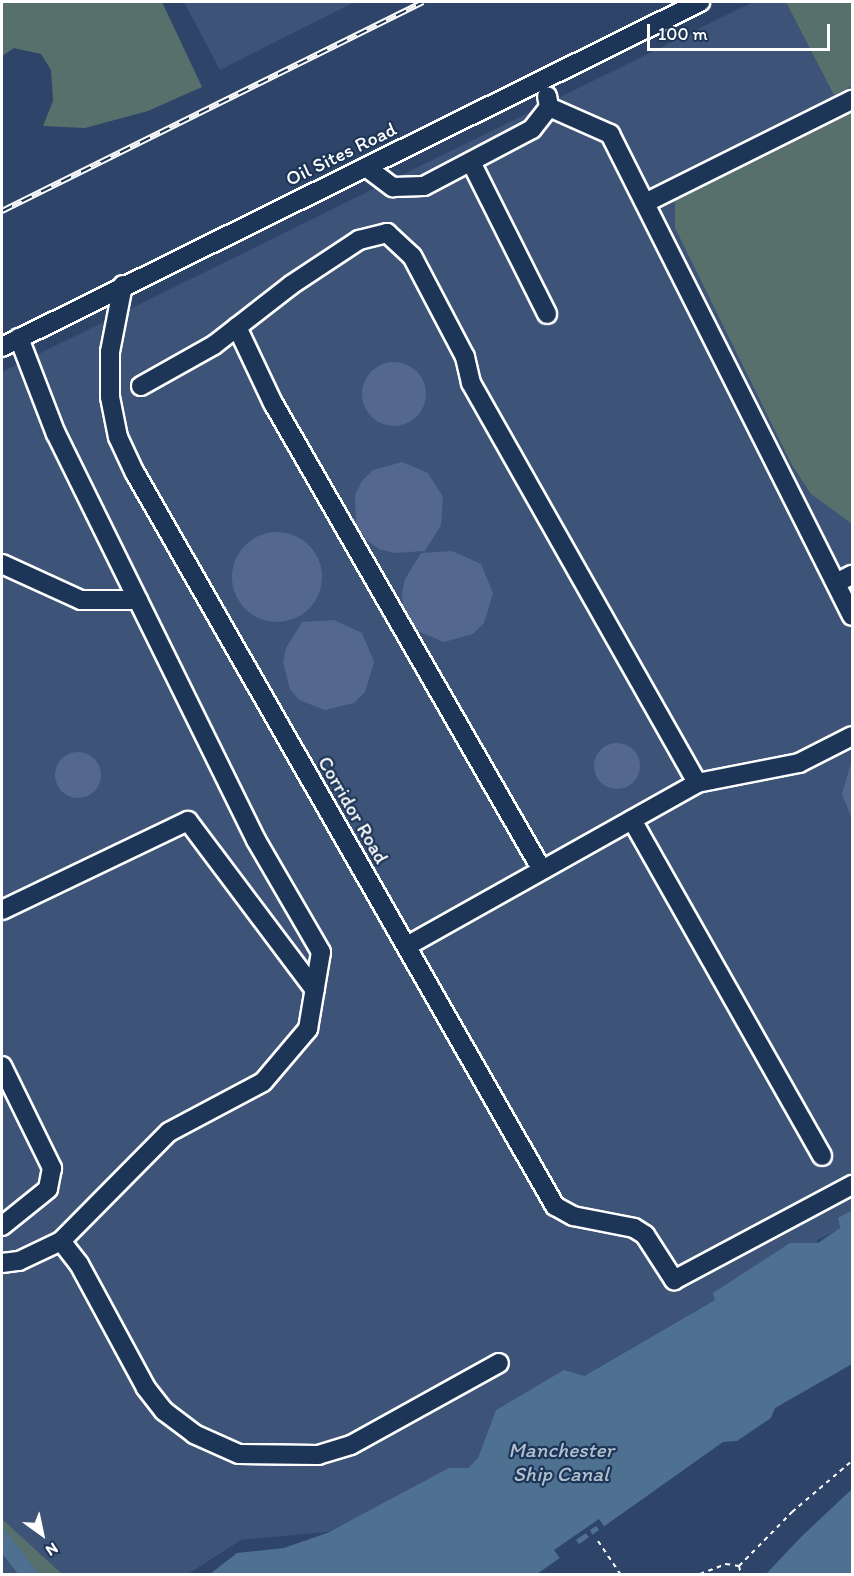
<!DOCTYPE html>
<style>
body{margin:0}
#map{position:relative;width:854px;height:1576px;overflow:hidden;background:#2e4468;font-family:Itim,sans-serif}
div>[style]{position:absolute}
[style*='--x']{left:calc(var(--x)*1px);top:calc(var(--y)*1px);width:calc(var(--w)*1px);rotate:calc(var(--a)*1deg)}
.built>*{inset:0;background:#3d5377}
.green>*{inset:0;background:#58706c}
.water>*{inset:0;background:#4e7191}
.pier>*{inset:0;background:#2e4468}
.building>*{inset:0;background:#54688f}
.round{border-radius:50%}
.path>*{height:2px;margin-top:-1px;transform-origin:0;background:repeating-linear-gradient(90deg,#fff 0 4.5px,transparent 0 9px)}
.roads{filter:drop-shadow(2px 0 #fff) drop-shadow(-2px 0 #fff) drop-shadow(0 2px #fff) drop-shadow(0 -2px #fff)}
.minor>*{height:18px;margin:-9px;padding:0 9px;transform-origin:9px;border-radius:9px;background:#1d3557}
.rail>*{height:6px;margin-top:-3px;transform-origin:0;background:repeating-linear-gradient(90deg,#1d3557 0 11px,#fff 0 22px);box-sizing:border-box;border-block:2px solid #fff}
span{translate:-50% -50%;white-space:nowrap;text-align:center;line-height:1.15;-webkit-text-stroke:4.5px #1d3557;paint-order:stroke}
.street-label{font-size:20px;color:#fff}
.water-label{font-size:21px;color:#afbfce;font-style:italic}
.frame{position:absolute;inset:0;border:3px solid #fff;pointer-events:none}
.north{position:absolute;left:12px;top:1504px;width:60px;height:60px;-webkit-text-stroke:4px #1d3557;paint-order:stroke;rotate:147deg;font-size:16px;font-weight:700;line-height:24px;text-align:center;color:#fff}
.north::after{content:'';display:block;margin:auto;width:21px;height:27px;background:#fff;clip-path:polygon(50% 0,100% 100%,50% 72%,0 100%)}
.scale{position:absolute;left:647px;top:24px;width:183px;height:27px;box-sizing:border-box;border:3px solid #fff;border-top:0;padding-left:8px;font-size:18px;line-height:21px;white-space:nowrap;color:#fff;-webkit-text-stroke:4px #1d3557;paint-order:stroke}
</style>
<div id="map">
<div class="built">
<div style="clip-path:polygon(184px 2px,355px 2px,220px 70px)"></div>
<div style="clip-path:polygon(753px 2px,852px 2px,852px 1210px,838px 1218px,840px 1229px,817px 1240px,818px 1243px,796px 1243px,715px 1300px,583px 1376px,564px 1371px,496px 1410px,478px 1458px,468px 1468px,457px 1469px,327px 1532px,241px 1540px,188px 1574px,2px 1574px,2px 372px)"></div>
</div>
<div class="green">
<div style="clip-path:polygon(2px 2px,162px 2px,202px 87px,148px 111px,85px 128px,43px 126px,53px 101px,51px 70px,41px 54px,14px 48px,2px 56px)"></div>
<div style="clip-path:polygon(786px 2px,852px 2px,852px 86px,834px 95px)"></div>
<div style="clip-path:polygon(852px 107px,852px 524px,811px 494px,792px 465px,675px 228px,675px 196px)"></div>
<div style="clip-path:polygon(2px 1519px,62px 1574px,39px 1574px,2px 1527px)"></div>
</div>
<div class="water">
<div style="clip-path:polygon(852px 1210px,852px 1364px,775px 1408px,771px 1418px,737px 1441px,723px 1442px,537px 1574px,210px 1574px,237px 1553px,284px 1548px,327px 1533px,449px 1468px,468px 1468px,478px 1458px,496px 1410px,564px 1370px,584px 1376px,715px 1300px,713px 1293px,790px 1243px,818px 1243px,840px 1228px,838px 1218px)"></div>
<div style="clip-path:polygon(852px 1489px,852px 1574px,766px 1574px,802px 1536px)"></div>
<div style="clip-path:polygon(2px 1527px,12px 1539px,39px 1574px,18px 1574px,2px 1553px)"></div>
</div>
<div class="pier">
<div style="clip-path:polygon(599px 1519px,606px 1529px,601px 1532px,596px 1526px,590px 1530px,594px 1538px,591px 1540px,586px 1533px,576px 1540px,581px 1547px,562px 1561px,554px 1550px)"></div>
</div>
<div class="building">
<div class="round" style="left:362px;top:362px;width:64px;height:64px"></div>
<div style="clip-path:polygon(402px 462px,428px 473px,443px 497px,441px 525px,425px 551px,394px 553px,379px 549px,366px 540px,356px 525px,355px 495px,362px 481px,373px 470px)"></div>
<div class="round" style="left:232px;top:532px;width:90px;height:90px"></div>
<div style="clip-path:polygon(452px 551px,481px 564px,493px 593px,484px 623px,473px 634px,444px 642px,418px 631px,403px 606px,402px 593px,405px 579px,421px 553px)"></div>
<div style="clip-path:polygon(334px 620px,362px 633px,374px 662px,365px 692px,354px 703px,325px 710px,299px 700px,290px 689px,283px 662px,286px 648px,302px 622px)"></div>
<div class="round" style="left:594px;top:743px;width:46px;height:46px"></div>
<div class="round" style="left:55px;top:752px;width:46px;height:46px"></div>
<div style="clip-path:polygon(851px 763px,852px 764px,852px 819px,842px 794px)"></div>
</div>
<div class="path">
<div style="--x:598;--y:1541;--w:40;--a:56"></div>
<div style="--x:739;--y:1566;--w:76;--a:-45.5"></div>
<div style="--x:792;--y:1512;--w:79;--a:-40.4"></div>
<div style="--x:700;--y:1574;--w:28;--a:-21"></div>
<div style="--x:726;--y:1564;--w:13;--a:9"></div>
<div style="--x:739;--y:1566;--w:8;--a:76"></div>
</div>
<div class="roads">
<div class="minor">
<div style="--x:549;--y:107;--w:67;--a:23.9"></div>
<div style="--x:610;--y:134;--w:539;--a:63.34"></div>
<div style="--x:471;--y:162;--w:170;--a:63.4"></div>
<div style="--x:366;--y:167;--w:34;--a:37"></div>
<div style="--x:393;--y:187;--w:31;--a:-2"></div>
<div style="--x:424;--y:186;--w:122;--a:-27.8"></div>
<div style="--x:532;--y:129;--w:28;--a:-52"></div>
<div style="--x:549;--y:107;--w:11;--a:-100"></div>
<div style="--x:647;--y:202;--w:229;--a:-26.5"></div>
<div style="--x:123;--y:285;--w:68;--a:101"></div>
<div style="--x:110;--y:352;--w:45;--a:90"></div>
<div style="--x:110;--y:397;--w:41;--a:78.7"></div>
<div style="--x:118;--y:437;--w:40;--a:65"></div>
<div style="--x:135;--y:473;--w:845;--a:60.19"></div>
<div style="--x:555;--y:1206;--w:21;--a:29"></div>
<div style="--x:573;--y:1216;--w:62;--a:11.1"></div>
<div style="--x:634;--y:1228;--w:13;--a:32"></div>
<div style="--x:645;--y:1235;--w:54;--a:57.2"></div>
<div style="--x:674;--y:1280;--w:202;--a:-28.1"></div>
<div style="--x:237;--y:327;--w:84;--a:64.7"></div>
<div style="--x:273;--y:403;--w:539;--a:60.06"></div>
<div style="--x:2;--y:347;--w:779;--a:-26.3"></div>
<div style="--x:141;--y:386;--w:84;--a:-29.3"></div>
<div style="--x:214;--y:345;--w:98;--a:-37.9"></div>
<div style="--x:291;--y:285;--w:82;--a:-33.5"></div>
<div style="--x:359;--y:240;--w:29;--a:-14"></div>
<div style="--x:387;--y:233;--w:34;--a:43"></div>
<div style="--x:412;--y:256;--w:114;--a:62.3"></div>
<div style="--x:465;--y:357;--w:27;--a:77"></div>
<div style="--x:471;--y:383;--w:459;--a:60.5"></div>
<div style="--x:2;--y:564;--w:87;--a:24.5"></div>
<div style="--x:81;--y:600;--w:57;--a:0"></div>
<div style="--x:836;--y:583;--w:18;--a:-27"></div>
<div style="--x:632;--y:820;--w:386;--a:60.5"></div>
<div style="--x:2;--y:910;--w:206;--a:-25.6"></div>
<div style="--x:188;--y:821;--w:211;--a:53.1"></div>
<div style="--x:407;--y:946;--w:333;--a:-29.3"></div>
<div style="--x:697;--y:783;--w:104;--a:-11.1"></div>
<div style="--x:799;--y:763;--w:59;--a:-27"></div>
<div style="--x:2;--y:1066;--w:114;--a:63.9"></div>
<div style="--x:52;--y:1168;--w:21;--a:101"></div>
<div style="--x:48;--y:1189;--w:59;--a:141.2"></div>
<div style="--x:61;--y:1241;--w:29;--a:52"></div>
<div style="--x:79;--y:1264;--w:141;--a:61.6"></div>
<div style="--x:146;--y:1388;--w:29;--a:52"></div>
<div style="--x:164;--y:1411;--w:38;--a:37"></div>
<div style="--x:194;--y:1434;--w:49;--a:24"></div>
<div style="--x:239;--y:1454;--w:79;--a:0.7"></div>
<div style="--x:318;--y:1455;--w:34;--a:-17"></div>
<div style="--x:351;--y:1445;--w:169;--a:-29"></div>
<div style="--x:2;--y:1263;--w:17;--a:-7"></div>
<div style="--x:19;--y:1261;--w:47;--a:-25.5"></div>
<div style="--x:61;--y:1241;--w:153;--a:-45.3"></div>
<div style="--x:169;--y:1132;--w:106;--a:-28"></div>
<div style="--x:263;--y:1082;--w:70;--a:-49.7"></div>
<div style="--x:308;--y:1029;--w:78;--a:-80.4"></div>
<div style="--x:321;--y:952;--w:129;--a:-120.1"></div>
<div style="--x:256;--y:840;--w:453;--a:-116.2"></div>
<div style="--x:56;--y:434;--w:103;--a:-111.1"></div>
</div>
</div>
<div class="rail">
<div style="--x:2;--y:211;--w:470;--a:-26.4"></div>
</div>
<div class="street-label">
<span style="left:341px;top:154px;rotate:-26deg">Oil Sites Road</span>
<span style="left:353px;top:810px;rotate:60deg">Corridor Road</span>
</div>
<div class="water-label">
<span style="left:561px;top:1462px">Manchester<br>Ship Canal</span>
</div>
<div class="frame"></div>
<div class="north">N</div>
<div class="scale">100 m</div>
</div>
